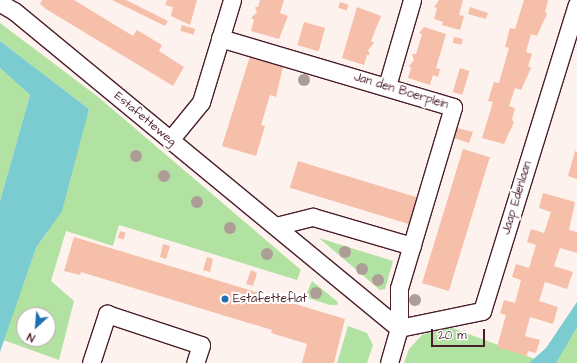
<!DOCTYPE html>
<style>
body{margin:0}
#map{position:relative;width:577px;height:363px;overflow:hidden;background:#fdf2ee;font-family:"Architects Daughter",sans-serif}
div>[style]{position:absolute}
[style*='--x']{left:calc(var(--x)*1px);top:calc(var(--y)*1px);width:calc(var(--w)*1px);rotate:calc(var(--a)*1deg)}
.green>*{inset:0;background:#b2e2a1}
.water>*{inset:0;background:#7bccd1}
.building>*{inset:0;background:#f6bfaa;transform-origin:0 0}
.roads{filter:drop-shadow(1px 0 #4a1f2b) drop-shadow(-1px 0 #4a1f2b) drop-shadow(0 1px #4a1f2b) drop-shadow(0 -1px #4a1f2b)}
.minor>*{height:17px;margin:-8.5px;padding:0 8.5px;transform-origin:8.5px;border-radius:8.5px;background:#fff}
.trees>*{width:12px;height:12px;margin:-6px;border-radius:50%;background:#ac9e96}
.dots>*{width:11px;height:11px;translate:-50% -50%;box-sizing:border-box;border:2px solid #fff;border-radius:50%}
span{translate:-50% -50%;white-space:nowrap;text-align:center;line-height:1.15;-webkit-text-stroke:4px #fff;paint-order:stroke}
.street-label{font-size:12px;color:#4a1f2b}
.poi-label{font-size:12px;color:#4a1f2b}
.left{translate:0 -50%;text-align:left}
.north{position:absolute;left:16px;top:307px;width:40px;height:40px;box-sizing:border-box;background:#fff;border:1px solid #b7a5aa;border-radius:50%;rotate:206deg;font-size:11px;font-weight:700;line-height:16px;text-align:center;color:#4a1f2b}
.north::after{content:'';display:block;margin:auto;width:14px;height:18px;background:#1f6fb2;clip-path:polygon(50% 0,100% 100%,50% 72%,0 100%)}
.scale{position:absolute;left:431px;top:329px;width:54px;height:18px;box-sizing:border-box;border:2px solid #4a1f2b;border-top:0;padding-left:5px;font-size:12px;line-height:14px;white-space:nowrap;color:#4a1f2b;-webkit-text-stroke:3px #fff;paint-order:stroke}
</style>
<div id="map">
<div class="green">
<div style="clip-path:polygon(evenodd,0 23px,97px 96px,301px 270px,297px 280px,119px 225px,113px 246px,66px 231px,51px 281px,74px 301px,59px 360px,3px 340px,36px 248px,47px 233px,89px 109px,0 41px,0 23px,24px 315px,48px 315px,48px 339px,24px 339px,24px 315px)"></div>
<div style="clip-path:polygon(0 68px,30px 95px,0 201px)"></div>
<div style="clip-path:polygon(319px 238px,393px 261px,385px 289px,380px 290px)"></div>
<div style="clip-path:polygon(312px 281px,338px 302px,337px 305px,330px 305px,305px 297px)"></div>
<div style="clip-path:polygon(348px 326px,367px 333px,373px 345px,367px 363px,337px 363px)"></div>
<div style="clip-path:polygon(450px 327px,535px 359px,529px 363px,404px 363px,409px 349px,422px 335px)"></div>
<div style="clip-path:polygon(577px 327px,577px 363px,556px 363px,561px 351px)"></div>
</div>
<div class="water">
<div style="clip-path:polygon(0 41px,89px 109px,62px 211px,36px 248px,0 352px,0 201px,30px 95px,0 68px)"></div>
<div style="clip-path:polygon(577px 302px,577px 327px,556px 363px,529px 363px,546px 348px)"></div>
</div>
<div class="building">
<div style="clip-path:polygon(42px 0,74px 0,133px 36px,137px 30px,162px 45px,159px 51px,184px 67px,173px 86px,46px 9px,40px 4px)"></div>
<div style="clip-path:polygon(112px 0,126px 0,168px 21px,165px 26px)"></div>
<div style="clip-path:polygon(167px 0,197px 0,190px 25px,171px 16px,173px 7px,165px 5px)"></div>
<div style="clip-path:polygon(260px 0,284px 0,280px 13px,288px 16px,279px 39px,251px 31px,254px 20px,251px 18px,257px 12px,255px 7px,258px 7px)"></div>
<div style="clip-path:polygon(439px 0,463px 0,459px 15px,464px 16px,460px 30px,442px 25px,443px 22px,434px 19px,437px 8px,434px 7px)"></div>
<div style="clip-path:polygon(524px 0,548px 0,545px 12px,547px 14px,537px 36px,531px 34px,526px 52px,532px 54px,528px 66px,531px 68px,521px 90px,515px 88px,509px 106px,515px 108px,512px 120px,514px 122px,504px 144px,482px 138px,493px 102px,488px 101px,491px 91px,494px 82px,499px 83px,509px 48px,505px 47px,510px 28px,515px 29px)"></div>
<div style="left:340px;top:2px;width:9px;height:6px;rotate:18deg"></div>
<div style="clip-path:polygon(357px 7px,381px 16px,371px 41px,374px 43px,368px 50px,370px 55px,367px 55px,364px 65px,342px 58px)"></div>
<div style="clip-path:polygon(470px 7px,488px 13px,486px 19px,468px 14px)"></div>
<div style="left:304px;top:22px;width:22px;height:24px;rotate:16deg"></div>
<div style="left:182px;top:25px;width:14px;height:6px;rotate:17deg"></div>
<div style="clip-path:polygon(424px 27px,446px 34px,436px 68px,440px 69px,438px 77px,433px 75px,430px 85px,408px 78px,411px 68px,409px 66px,414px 60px,412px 54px,416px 54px,422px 34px,419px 33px)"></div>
<div style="left:454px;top:37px;width:9px;height:6px;rotate:13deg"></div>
<div style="clip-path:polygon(250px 56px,283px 66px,276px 97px,270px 95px,261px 125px,265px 126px,256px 156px,222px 146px)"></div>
<div style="left:460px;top:68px;width:10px;height:25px;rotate:17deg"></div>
<div style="clip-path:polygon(457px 128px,473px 132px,469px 143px,454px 138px)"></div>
<div style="left:463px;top:149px;width:28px;height:140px;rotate:17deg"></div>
<div style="clip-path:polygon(575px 151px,577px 152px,577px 179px,568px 176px)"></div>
<div style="left:298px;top:161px;width:125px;height:28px;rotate:17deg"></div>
<div style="clip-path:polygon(543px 193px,575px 202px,569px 230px,577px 232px,577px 253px,560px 248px,554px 266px,573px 272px,567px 289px,545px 282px,539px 301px,558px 307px,553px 324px,530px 317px,525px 336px,540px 340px,536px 353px,528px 351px,527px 356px,497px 347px,506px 315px,500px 313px,504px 300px,515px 303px,521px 280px,512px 277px,516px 264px,529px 268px,536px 245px,527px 242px,531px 229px,544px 233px,551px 212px,539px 208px)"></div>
<div style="left:120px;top:231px;width:6px;height:7px;rotate:18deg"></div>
<div style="clip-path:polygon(74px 237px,345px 319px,334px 363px,302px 363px,307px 344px,271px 333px,272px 330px,81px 272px,80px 275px,64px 271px)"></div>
<div style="clip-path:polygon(163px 244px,170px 246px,166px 259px,160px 257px)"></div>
<div style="clip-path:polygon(207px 257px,213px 259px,210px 272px,203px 270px)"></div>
<div style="clip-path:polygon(251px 270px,257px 273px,253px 286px,246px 284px)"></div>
</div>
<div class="roads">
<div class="minor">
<div style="--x:0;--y:3;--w:16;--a:30"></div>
<div style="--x:14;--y:11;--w:499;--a:39.5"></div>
<div style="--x:399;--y:328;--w:36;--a:106"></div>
<div style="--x:220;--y:38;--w:243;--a:16.5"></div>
<div style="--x:453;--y:107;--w:189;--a:106.6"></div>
<div style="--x:399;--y:288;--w:40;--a:90"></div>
<div style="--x:399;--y:328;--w:85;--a:-11.6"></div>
<div style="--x:482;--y:311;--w:321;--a:-72.8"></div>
<div style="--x:387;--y:86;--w:90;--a:-73.8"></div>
<div style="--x:170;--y:140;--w:49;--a:-50.8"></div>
<div style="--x:201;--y:102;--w:107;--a:-73.1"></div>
<div style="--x:276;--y:226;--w:38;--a:-14"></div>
<div style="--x:313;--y:217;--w:103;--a:16.3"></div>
<div style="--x:91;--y:363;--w:52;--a:-71.9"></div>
<div style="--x:107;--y:314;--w:99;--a:18.3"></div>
<div style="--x:201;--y:345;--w:19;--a:108"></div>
</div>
</div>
<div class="trees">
<div style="left:304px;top:80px"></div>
<div style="left:136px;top:156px"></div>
<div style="left:164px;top:176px"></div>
<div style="left:197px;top:202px"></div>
<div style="left:230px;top:228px"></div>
<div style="left:345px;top:252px"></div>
<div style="left:267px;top:254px"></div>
<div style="left:362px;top:269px"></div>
<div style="left:378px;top:280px"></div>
<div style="left:316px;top:293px"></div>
<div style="left:415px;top:300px"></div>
</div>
<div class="dots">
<div style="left:225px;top:299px;background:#1f6fb2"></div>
</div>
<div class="street-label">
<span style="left:401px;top:91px;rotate:17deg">Jan den Boerplein</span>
<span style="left:145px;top:119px;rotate:40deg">Estafetteweg</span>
<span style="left:517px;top:198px;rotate:-73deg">Jaap Edenlaan</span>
</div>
<div class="poi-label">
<span class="left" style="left:233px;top:299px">Estafetteflat</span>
</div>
<div class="north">N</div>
<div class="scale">20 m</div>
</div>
